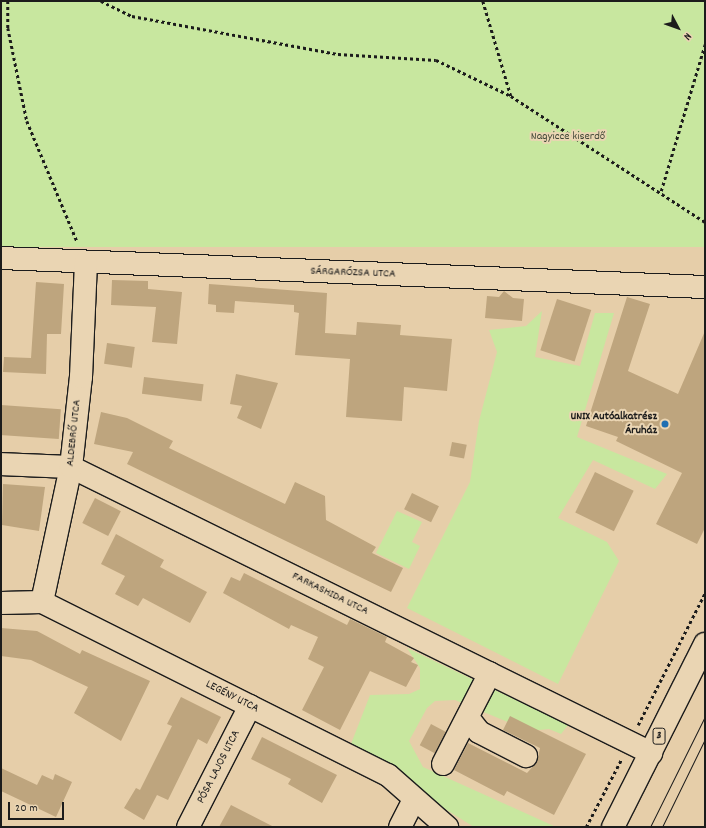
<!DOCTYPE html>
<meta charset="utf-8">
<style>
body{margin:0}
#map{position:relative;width:706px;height:828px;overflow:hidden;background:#e6cea9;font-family:Dekko,sans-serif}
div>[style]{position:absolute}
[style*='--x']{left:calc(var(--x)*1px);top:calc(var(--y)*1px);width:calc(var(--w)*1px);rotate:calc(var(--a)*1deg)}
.green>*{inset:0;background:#c8e79f;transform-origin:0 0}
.building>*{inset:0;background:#bea57e;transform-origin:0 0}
.path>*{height:2.5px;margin-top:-1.25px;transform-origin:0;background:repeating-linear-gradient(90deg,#1c1c1c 0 3px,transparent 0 6px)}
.roads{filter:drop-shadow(1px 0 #1c1c1c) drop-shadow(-1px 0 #1c1c1c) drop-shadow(0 1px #1c1c1c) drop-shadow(0 -1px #1c1c1c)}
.minor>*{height:22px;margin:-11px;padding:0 11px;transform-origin:11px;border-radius:11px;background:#ead5b3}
.major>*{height:22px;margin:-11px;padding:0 11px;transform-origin:11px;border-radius:11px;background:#ead5b3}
.tram>*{height:1px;margin:-0.5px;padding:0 0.5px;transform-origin:0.5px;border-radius:0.5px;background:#1c1c1c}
.dots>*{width:11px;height:11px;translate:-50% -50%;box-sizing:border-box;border:2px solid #ead5b3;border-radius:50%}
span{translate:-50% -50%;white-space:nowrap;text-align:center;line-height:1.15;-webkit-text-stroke:4px #ead5b3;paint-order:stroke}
.shield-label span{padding:1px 3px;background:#ead5b3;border:1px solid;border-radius:3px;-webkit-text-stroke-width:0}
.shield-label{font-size:11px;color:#1c1c1c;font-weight:700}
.park-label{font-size:12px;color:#3e4536}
.street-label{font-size:12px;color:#1c1c1c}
.poi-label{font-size:12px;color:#1c1c1c;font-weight:700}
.right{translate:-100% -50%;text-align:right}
.frame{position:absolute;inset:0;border:2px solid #1c1c1c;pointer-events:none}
.north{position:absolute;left:658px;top:8px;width:40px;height:40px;-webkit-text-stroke:3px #ead5b3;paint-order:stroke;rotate:131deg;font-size:11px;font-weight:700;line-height:16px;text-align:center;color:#1c1c1c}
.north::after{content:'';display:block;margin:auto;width:14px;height:18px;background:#1c1c1c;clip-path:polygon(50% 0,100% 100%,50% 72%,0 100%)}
.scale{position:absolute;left:8px;top:802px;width:56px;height:18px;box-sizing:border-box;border:2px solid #1c1c1c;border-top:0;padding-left:5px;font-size:12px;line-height:14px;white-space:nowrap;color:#1c1c1c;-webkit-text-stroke:3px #ead5b3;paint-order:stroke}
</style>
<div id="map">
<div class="green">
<div style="left:1px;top:1px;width:704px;height:246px"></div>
<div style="clip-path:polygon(542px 311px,535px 357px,580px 366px,595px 313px,614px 313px,577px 437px,667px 474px,655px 489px,593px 460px,558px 518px,607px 542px,619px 561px,558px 684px,407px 608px,470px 482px,479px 421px,497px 352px,489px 330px,526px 326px)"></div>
<div style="clip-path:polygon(397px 511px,422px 522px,412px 542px,420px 546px,409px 569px,376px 553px)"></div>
<div style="clip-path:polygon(407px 648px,568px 725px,561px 734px,549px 729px,529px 731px,455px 700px,435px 701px,427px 708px,409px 741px,423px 767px,556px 827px,474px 827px,349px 749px,370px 695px,409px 694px,420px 689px,420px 668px)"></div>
</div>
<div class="building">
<div style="clip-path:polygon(112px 280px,148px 281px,148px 289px,182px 292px,177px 344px,152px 342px,156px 307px,111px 305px)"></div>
<div style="clip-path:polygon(36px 282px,64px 284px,61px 334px,47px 334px,46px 374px,3px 372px,4px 357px,31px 358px)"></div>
<div style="clip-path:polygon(209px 284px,327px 293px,325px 333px,356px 335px,357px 322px,401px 325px,400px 335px,452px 339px,447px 391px,404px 387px,402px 421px,346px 417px,350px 359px,295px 355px,299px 313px,294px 312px,294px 305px,235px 301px,234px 313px,216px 312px,216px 305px,208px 304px)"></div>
<div style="clip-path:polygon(504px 291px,513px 298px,524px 299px,522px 321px,485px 318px,487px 296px,499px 297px)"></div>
<div style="clip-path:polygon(627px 297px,650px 304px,628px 371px,678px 394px,705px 331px,705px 528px,697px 544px,656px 524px,682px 473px,616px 441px,618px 437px,586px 426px)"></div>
<div style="left:557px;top:299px;width:36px;height:54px;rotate:18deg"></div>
<div style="left:107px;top:343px;width:28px;height:21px;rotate:8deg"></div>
<div style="clip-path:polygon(236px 374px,278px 383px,261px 429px,237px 418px,242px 406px,230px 404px)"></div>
<div style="left:144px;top:377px;width:60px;height:17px;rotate:7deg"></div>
<div style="left:1px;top:405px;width:60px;height:30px;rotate:4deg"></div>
<div style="clip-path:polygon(101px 412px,127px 418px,173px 441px,169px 448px,285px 504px,295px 482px,325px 496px,326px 520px,376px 547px,372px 553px,403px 568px,391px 592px,127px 464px,133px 452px,94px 444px)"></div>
<div style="left:452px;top:442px;width:15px;height:14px;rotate:11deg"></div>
<div style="left:595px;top:472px;width:43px;height:45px;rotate:26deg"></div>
<div style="clip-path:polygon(3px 484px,45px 487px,39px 531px,2px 525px)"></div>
<div style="left:412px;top:493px;width:30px;height:18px;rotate:26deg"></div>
<div style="left:95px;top:498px;width:29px;height:28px;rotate:27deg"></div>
<div style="clip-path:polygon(116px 534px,164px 560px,160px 567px,207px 592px,190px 623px,143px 598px,138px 606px,115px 594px,125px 576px,101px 564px)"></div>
<div style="clip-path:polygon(244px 573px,347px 625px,350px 619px,387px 637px,385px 642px,414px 658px,411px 662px,418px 665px,406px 687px,370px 671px,340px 730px,302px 710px,324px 667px,308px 659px,318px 637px,291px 625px,289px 629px,223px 593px,231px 577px,240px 581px)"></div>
<div style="clip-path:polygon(1px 628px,37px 631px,80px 654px,82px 650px,150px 681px,121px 741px,74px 713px,88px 687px,31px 660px,1px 656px)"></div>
<div style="clip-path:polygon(181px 697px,221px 717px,207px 744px,198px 739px,168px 800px,157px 795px,144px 820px,124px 808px,136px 788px,140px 790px,172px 726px,167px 724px)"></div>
<div style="clip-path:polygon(510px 716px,586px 754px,554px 815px,507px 791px,504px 796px,454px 770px,468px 743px,527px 773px,537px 762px,540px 748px,503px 730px)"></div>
<div style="left:431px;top:724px;width:17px;height:24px;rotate:28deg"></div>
<div style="clip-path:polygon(262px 737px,337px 775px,322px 803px,288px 784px,291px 779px,251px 759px)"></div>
<div style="clip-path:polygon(1px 768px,37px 785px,42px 775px,53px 780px,55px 774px,72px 782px,56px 817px,1px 791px)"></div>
<div style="clip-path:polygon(231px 805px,274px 827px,219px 827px)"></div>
</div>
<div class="path">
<div style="--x:8;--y:1;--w:27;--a:90"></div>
<div style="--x:8;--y:28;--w:95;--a:78.5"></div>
<div style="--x:27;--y:121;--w:130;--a:67.4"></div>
<div style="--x:101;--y:1;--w:34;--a:26"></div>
<div style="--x:132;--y:16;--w:209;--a:10.5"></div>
<div style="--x:338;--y:54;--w:98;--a:3.5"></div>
<div style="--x:436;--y:60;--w:83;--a:25.6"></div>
<div style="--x:511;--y:96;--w:231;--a:33"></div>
<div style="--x:483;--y:1;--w:99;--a:73.6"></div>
<div style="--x:661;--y:191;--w:153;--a:-73.3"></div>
<div style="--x:638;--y:725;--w:148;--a:-63.1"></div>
<div style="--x:586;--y:827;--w:76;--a:-62.4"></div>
</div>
<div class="roads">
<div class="minor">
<div style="--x:1;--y:258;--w:705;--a:2.36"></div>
<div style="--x:1;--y:464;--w:70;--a:2.5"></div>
<div style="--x:71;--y:467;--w:647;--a:26.25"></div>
<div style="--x:42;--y:602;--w:138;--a:-77.9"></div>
<div style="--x:71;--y:467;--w:91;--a:-83.7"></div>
<div style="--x:81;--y:377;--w:115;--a:-87.5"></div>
<div style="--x:1;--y:603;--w:41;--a:-1.4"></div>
<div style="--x:42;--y:602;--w:387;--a:26.6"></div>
<div style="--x:388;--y:775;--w:79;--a:41.4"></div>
<div style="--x:469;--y:719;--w:16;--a:52"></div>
<div style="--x:479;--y:732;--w:53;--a:27.1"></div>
<div style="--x:443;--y:764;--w:102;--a:-62.7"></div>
<div style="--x:188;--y:827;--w:136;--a:-62.9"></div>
<div style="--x:400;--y:827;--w:31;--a:-63"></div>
</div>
<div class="major">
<div style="--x:613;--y:827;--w:205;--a:-63.3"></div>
</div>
</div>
<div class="tram">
<div style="--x:650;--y:827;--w:124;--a:-63.6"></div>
<div style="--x:662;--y:827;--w:98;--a:-64"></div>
</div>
<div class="dots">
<div style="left:665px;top:424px;background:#1f6fb2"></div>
</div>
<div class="shield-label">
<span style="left:659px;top:736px">3</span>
</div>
<div class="park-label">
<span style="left:568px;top:137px">Nagyicce kiserdő</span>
</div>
<div class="street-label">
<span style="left:353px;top:273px;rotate:2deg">SÁRGARÓZSA UTCA</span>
<span style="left:74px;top:433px;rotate:-84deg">ALDEBRŐ UTCA</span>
<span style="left:330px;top:594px;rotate:26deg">FARKASHIDA UTCA</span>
<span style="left:232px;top:697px;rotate:27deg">LEGÉNY UTCA</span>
<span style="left:219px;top:767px;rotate:-63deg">PÓSA LAJOS UTCA</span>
</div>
<div class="poi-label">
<span class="right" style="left:657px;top:424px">UNIX Autóalkatrész<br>Áruház</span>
</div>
<div class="frame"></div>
<div class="north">N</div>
<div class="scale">20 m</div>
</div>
